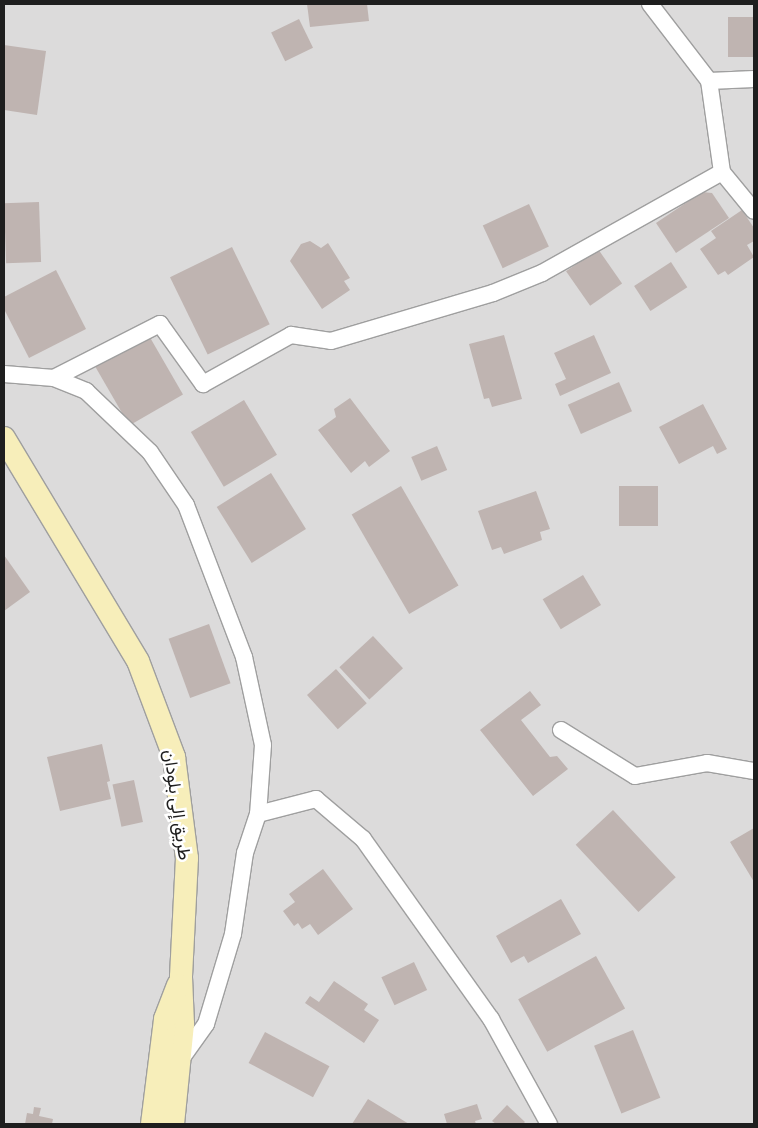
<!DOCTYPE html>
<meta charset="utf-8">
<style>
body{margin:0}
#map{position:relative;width:758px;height:1128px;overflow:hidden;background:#efe9e4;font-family:"Archivo Narrow",Vazirmatn,sans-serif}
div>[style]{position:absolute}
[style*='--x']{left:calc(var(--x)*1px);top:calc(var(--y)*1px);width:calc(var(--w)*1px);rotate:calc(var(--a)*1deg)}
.residential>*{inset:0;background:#dcdbdb;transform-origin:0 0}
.building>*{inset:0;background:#bfb4b1;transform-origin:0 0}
.roads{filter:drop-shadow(1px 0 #9f9f9f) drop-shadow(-1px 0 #9f9f9f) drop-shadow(0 1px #9f9f9f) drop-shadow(0 -1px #9f9f9f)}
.minor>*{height:16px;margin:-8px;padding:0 8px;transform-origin:8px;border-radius:8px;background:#fff}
.secondary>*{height:22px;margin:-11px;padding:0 11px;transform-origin:11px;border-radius:11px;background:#f7eeba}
span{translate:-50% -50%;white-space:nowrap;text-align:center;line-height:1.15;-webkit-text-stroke:5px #fff;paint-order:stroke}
.street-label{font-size:18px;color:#1e1e1e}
.frame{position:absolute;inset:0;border:5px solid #1e1e1e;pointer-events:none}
</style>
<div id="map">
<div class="residential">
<div style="left:4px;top:4px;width:750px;height:1120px"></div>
</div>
<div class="building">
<div style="clip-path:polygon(307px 4px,367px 4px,369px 21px,310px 27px)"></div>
<div style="left:754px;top:17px;width:40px;height:26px;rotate:90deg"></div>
<div style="left:299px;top:19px;width:32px;height:31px;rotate:64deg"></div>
<div style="clip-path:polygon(4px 45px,46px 51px,37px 115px,4px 110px)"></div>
<div style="clip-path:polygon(702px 192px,712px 193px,729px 218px,676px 253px,656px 223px)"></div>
<div style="left:39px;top:202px;width:60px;height:35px;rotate:88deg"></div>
<div style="left:529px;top:204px;width:47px;height:51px;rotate:65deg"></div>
<div style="clip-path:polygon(742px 210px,754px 228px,754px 241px,747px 245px,754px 257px,728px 275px,725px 271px,718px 275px,700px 249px,716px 238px,711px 231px)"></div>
<div style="clip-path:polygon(310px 241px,321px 248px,328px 243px,350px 278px,344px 281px,350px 290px,322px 309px,290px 261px,301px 244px)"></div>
<div style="left:232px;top:247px;width:86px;height:69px;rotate:64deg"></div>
<div style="left:598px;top:249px;width:42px;height:39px;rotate:55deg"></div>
<div style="left:671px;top:262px;width:30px;height:44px;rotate:57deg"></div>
<div style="clip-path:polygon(56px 270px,86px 329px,29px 358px,4px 309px,4px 297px)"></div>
<div style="left:148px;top:334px;width:70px;height:62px;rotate:60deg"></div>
<div style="clip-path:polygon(504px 335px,522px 399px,492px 407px,489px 398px,484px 399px,469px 344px)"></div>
<div style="clip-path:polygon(594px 335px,611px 373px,560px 396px,555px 384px,566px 379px,554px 353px)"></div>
<div style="left:619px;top:382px;width:32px;height:56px;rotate:66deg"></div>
<div style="clip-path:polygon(350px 398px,390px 451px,369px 467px,365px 461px,351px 473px,318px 430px,336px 417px,334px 409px)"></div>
<div style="left:244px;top:400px;width:64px;height:62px;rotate:59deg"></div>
<div style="clip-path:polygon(703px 404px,727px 449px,717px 454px,713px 446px,679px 464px,659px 427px)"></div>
<div style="left:437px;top:446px;width:26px;height:28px;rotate:67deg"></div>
<div style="left:271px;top:473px;width:66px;height:64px;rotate:58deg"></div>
<div style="left:401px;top:486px;width:115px;height:57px;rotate:60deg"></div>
<div style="left:619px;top:486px;width:39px;height:40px"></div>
<div style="clip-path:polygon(536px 491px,550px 529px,540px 532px,542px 540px,504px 554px,501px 547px,492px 550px,478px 511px)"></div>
<div style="clip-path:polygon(4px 555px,30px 592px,4px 611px)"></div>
<div style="left:583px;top:575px;width:35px;height:47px;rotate:59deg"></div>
<div style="left:209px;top:624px;width:63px;height:43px;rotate:70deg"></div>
<div style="left:373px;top:636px;width:44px;height:46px;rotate:47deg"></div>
<div style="left:336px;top:669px;width:46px;height:39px;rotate:48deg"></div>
<div style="clip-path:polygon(530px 691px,541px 705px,521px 720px,550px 757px,557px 756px,568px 769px,533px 796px,480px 730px)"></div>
<div style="clip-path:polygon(102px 744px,110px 781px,107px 782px,111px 799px,60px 811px,47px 757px)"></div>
<div style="left:134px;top:780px;width:43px;height:22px;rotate:78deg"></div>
<div style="left:613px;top:810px;width:92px;height:51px;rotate:47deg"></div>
<div style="clip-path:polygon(754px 828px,754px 882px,730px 842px)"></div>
<div style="clip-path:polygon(323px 869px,353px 909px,318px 935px,310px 924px,302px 929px,298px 923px,294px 926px,283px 911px,295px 902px,289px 894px)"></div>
<div style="clip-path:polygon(561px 899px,581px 934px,528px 963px,524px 956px,511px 963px,496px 936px)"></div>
<div style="left:596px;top:956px;width:60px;height:89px;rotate:61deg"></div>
<div style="left:414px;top:962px;width:31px;height:36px;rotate:65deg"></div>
<div style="clip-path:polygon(334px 981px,368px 1004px,364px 1010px,379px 1020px,364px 1043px,305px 1003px,310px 996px,319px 1002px)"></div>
<div style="left:633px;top:1030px;width:73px;height:42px;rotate:68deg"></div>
<div style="left:265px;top:1032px;width:73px;height:35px;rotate:28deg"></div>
<div style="clip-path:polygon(368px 1099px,409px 1124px,352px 1124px)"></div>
<div style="clip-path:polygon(477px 1104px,482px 1119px,475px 1121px,476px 1124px,447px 1124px,444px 1114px)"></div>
<div style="clip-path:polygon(507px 1105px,525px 1122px,523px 1124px,496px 1124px,492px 1121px)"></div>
<div style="clip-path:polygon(34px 1107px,41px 1108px,39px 1116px,53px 1119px,52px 1124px,25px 1124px,27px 1113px,33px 1114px)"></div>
</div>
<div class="roads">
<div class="minor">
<div style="--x:650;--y:4;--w:97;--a:52.5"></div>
<div style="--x:722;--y:172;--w:92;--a:-98.1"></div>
<div style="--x:709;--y:81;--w:45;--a:-2.5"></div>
<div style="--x:4;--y:374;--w:50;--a:4.6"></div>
<div style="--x:54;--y:378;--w:35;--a:22"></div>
<div style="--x:86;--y:391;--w:88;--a:43.6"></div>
<div style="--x:150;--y:452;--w:64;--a:55.8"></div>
<div style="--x:186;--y:505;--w:163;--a:69.1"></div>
<div style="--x:244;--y:657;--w:90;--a:77.8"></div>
<div style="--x:263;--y:745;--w:69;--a:94.1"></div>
<div style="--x:54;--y:378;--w:119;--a:-27"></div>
<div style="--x:160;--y:324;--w:74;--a:54.4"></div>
<div style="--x:203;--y:384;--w:101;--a:-29.1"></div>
<div style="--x:291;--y:335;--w:40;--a:8.5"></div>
<div style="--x:331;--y:341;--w:169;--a:-16.5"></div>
<div style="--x:493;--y:293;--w:53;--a:-22.2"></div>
<div style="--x:542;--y:273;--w:206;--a:-29.3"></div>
<div style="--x:722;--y:172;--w:50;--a:50.6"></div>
<div style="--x:561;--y:730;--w:87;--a:31.9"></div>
<div style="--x:635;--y:776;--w:73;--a:-10.2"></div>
<div style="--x:707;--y:763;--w:48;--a:9.7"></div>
<div style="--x:181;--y:1059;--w:43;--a:-54.5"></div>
<div style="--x:206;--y:1024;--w:94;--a:-73.3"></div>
<div style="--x:233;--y:934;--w:82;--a:-81.6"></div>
<div style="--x:245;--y:853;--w:41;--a:-71.6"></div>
<div style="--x:258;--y:814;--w:60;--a:-14.5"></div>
<div style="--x:316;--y:799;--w:62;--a:40.4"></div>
<div style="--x:363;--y:839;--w:221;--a:54.6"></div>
<div style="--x:491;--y:1019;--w:120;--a:61.1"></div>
</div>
<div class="secondary">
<div style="--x:4;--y:438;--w:260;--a:59"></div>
<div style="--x:138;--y:661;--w:103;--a:69.4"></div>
<div style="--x:174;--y:757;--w:102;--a:82.7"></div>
<div style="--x:187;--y:858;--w:119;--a:92.9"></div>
<div style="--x:181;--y:977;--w:47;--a:87.6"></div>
<div style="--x:183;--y:1024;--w:100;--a:95.7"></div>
<div style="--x:152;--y:1124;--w:106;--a:-82.9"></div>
<div style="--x:165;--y:1019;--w:36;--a:-69"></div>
</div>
</div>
<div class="street-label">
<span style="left:177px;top:805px;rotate:82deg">طريق إلى بلودان</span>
</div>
<div class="frame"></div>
</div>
